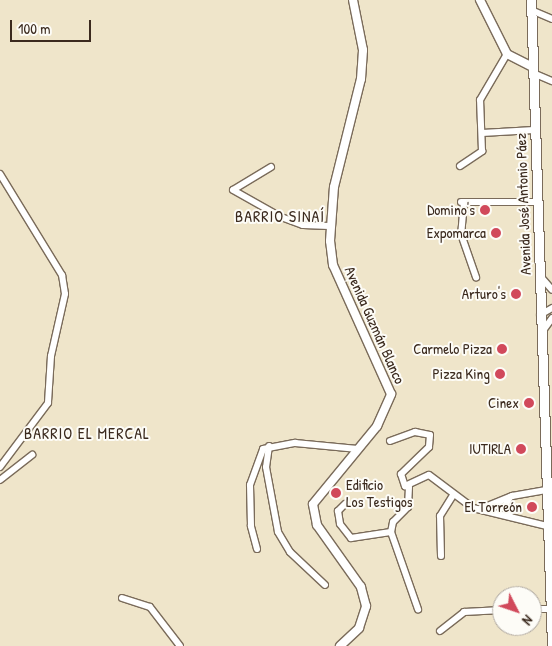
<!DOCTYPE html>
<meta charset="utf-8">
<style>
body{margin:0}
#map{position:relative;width:552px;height:646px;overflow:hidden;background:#efe5ca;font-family:"Patrick Hand",sans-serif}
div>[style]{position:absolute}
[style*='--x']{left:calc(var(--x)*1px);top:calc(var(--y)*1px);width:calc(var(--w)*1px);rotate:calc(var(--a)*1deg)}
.roads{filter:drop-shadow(1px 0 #7a6b5a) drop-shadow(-1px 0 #7a6b5a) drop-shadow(0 1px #7a6b5a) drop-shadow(0 -1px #7a6b5a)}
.minor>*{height:6px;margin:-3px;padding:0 3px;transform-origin:3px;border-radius:3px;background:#fff}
.tertiary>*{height:8px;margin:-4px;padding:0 4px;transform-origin:4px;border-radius:4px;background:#fff}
.secondary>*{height:9px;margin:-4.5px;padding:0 4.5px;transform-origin:4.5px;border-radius:4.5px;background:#fff}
.dots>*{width:14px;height:14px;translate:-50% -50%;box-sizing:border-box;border:2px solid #fdfcf7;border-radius:50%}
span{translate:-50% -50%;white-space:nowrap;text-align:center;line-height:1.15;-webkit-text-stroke:4px #fdfcf7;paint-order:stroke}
.street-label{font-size:15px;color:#3b2a1e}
.poi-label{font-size:15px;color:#3b2a1e}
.right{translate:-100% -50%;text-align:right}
.left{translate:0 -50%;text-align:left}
.neighbourhood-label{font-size:16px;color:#3b2a1e;letter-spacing:1px}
.north{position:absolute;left:492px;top:586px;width:50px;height:50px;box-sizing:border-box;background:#fdfcf7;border:1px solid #afa8a0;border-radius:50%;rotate:131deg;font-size:14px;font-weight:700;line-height:20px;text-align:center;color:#3b2a1e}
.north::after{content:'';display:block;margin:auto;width:18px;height:22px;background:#d1495b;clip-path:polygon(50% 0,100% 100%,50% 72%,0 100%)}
.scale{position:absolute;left:10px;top:20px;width:81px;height:22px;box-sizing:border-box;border:2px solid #3b2a1e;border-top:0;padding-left:6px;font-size:15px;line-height:18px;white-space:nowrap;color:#3b2a1e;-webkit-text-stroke:4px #fdfcf7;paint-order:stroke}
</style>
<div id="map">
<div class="roads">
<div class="minor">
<div style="--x:531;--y:10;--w:23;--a:23"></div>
<div style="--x:533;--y:73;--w:21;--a:23"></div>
<div style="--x:482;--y:133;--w:52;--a:-3.3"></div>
<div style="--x:460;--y:166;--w:27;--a:-34"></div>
<div style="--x:482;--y:151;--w:51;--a:-92.2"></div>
<div style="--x:480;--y:100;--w:53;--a:-59.6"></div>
<div style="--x:271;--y:167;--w:44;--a:148.8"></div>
<div style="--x:233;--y:190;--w:55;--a:29.4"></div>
<div style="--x:281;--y:217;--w:23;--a:20"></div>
<div style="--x:303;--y:225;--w:26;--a:2"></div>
<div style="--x:0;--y:174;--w:119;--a:58.5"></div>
<div style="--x:62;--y:275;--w:19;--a:81"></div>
<div style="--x:65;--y:294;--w:64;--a:102.7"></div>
<div style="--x:51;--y:356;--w:47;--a:93.7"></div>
<div style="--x:48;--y:403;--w:80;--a:126.9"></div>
<div style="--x:461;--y:202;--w:74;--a:0"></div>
<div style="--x:464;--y:202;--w:32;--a:95"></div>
<div style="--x:461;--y:234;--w:46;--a:70.8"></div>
<div style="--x:540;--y:276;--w:18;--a:49"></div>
<div style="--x:540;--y:315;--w:14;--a:-30"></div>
<div style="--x:542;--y:332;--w:17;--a:-54"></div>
<div style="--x:390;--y:441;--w:27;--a:-20"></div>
<div style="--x:415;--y:432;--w:15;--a:11"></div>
<div style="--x:430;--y:435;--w:12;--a:95"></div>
<div style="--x:429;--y:447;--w:39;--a:136"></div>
<div style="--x:401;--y:474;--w:13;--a:72"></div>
<div style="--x:405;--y:486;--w:26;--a:-25"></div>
<div style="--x:429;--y:475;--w:55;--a:36.9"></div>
<div style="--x:473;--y:508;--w:76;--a:13.7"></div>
<div style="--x:269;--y:446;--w:21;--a:98"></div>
<div style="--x:266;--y:467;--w:66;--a:79.5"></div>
<div style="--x:278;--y:532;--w:23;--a:59"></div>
<div style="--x:290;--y:552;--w:48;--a:43.3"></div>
<div style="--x:0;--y:480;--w:41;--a:-38"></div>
<div style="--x:409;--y:487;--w:20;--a:93"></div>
<div style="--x:408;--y:507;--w:21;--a:135"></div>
<div style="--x:393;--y:522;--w:10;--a:101"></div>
<div style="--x:391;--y:532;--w:82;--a:70.7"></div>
<div style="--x:345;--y:504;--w:10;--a:135"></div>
<div style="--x:338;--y:511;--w:13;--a:81"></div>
<div style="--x:340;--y:524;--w:18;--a:52"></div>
<div style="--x:351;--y:538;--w:40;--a:-8.5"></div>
<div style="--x:480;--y:509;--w:35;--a:-22"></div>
<div style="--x:512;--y:496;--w:36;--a:-10"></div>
<div style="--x:510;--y:516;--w:11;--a:-117"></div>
<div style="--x:505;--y:506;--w:10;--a:-61"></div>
<div style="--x:257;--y:549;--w:24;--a:-105"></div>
<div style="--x:251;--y:526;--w:41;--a:-91.4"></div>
<div style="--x:250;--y:485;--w:38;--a:-70"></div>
<div style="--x:263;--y:449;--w:33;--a:-11"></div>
<div style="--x:295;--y:443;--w:63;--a:5.4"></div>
<div style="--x:441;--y:556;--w:40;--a:-91.4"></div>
<div style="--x:440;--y:516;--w:25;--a:-58"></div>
<div style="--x:122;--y:598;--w:29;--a:18"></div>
<div style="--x:150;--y:607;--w:49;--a:52.4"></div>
<div style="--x:532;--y:609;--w:18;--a:0"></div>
<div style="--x:440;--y:631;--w:31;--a:-38"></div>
<div style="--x:464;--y:612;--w:38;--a:-3"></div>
</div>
<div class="tertiary">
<div style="--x:480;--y:0;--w:60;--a:63.4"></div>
<div style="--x:507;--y:54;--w:29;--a:27"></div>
<div style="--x:340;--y:646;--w:26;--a:-43"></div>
<div style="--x:359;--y:628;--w:23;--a:-72"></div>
<div style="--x:366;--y:606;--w:20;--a:-105"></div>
<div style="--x:361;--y:587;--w:76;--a:-125.4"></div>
<div style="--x:317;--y:525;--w:21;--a:-101"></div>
<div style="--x:313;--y:504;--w:101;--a:-50.6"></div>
<div style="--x:377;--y:426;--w:35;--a:-66"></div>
<div style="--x:391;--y:394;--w:141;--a:-114.2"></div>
<div style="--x:333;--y:265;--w:24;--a:-97"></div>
<div style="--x:330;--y:241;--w:54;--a:-85.8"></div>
<div style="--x:334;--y:187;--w:111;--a:-76"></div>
<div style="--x:361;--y:79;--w:29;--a:-86"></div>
<div style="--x:363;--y:50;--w:51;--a:-101.3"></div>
</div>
<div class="secondary">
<div style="--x:531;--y:0;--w:646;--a:88.14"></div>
</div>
</div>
<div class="dots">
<div style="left:485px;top:210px;background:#d1495b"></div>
<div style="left:496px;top:233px;background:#d1495b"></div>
<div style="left:516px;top:294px;background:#d1495b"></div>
<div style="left:502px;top:349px;background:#d1495b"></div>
<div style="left:500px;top:374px;background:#d1495b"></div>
<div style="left:529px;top:403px;background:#d1495b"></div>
<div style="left:521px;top:449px;background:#d1495b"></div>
<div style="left:336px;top:493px;background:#d1495b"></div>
<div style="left:532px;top:507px;background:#d1495b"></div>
</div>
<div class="street-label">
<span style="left:523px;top:204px;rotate:-92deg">Avenida José Antonio Páez</span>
<span style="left:375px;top:325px;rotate:66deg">Avenida Guzmán Blanco</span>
</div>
<div class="poi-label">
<span class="right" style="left:475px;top:210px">Domino's</span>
<span class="right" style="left:486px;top:233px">Expomarca</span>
<span class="right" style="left:506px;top:294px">Arturo's</span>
<span class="right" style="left:492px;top:349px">Carmelo Pizza</span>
<span class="right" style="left:490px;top:374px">Pizza King</span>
<span class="right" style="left:519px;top:403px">Cinex</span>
<span class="right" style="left:511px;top:449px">IUTIRLA</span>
<span class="left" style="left:346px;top:493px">Edificio<br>Los Testigos</span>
<span class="right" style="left:522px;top:507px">El Torreón</span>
</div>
<div class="neighbourhood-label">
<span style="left:280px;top:216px">BARRIO SINAÍ</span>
<span style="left:87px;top:433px">BARRIO EL MERCAL</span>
</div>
<div class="north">N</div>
<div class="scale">100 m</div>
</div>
